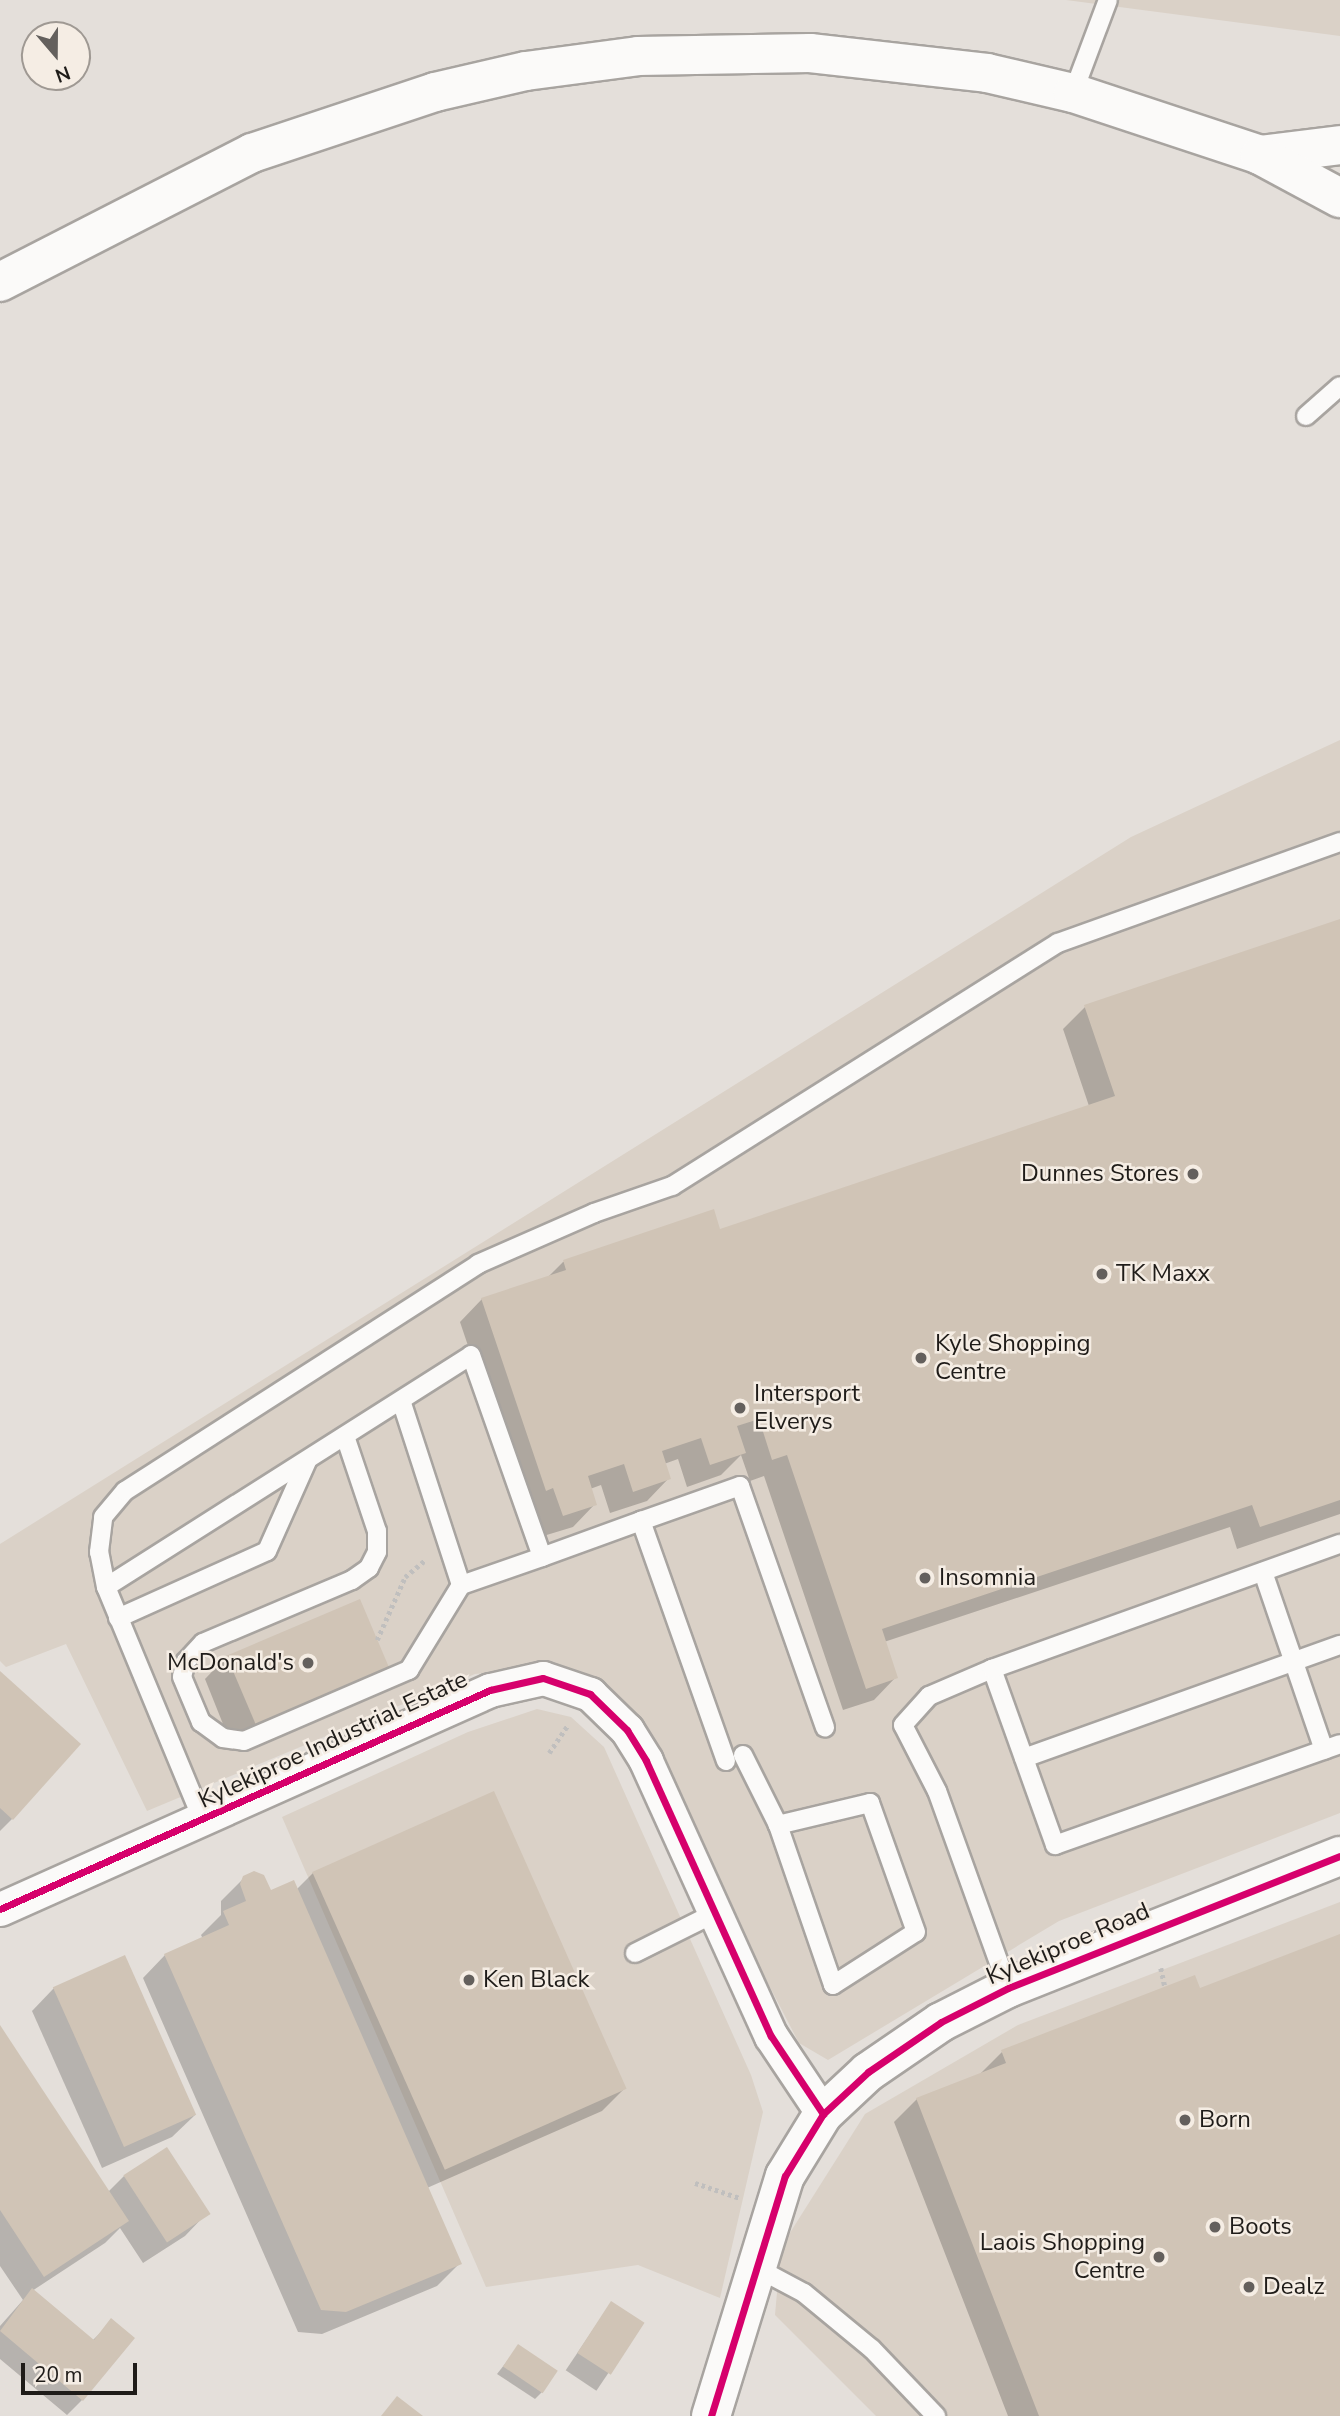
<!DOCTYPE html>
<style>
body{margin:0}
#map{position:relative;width:1340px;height:2416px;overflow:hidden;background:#e4dfda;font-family:"Nunito Sans",sans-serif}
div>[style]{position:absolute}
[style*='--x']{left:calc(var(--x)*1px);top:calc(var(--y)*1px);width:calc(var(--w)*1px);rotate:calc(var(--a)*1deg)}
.built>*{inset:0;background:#dad1c7}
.shadow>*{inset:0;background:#0003;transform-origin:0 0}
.building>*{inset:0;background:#d0c4b6;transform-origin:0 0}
.path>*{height:4.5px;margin-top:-2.25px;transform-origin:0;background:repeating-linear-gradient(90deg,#c0bfbe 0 3.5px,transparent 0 7px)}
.roads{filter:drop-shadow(2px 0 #a8a4a0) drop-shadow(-2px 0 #a8a4a0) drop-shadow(0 2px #a8a4a0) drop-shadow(0 -2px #a8a4a0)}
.service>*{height:18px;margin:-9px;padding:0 9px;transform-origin:9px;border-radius:9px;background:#fbfaf9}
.minor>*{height:33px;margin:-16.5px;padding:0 16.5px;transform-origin:16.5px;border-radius:16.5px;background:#fbfaf9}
.tertiary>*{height:38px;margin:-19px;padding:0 19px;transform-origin:19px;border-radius:19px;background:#fbfaf9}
.secondary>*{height:38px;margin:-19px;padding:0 19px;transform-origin:19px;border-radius:19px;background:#fbfaf9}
.cycleway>*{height:7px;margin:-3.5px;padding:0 3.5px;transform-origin:3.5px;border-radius:3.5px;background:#d6006c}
.dots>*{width:19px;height:19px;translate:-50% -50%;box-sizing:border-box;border:4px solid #f5ede4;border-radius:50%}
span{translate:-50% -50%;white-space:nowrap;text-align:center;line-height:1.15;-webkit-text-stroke:5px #f5ede4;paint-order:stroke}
.poi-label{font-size:24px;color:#1f1c19}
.right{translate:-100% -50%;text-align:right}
.left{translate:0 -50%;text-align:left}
.street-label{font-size:24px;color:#1f1c19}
.north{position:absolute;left:21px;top:21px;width:70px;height:70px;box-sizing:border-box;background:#f5ede4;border:2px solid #9f9993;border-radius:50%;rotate:160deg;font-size:19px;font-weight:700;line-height:28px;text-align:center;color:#1f1c19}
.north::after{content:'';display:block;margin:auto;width:24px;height:32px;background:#64605d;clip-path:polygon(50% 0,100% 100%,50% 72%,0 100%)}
.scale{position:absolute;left:21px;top:2363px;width:116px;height:32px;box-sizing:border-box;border:4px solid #1f1c19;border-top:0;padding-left:9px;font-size:21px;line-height:24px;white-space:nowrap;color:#1f1c19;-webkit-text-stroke:5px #f5ede4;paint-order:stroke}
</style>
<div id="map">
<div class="built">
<div style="clip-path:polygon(1066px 0,1340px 0,1340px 36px)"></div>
<div style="clip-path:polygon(1340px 740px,1340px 1813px,1059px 1921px,828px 2060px,799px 2043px,626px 1710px,559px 1666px,475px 1674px,147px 1811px,66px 1644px,6px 1667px,0 1661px,0 1544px,1131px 837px)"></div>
<div style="clip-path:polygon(537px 1709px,571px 1717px,604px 1747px,751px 2075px,763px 2112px,720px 2298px,638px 2265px,486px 2287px,282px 1817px,468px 1732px)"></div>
<div style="clip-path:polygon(1340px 1902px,1340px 2416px,876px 2416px,775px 2315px,781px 2247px,865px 2114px,1018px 2025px)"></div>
</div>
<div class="shadow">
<div style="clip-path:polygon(1340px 921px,1340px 1514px,1237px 1549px,1230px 1527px,884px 1642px,896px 1677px,874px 1700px,843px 1710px,764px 1476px,750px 1481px,741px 1455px,721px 1475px,687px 1487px,678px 1459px,664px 1464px,669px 1478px,647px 1501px,610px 1513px,601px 1485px,590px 1489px,595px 1504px,573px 1527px,540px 1537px,524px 1512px,460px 1322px,482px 1299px,547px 1278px,563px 1262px,713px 1211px,719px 1231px,1089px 1106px,1063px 1029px,1085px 1007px)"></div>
<div style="clip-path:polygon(227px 1656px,366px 1694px,233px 1749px,205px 1679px)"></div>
<div style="clip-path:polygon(0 1673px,12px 1819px,0 1831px)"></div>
<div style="clip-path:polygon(313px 1873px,625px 2088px,602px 2111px,427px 2188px,460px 2263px,437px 2286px,322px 2334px,298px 2332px,143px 1978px,165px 1955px,203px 1939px,201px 1935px,221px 1915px,221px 1901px,244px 1878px,270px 1892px,296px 1890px)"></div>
<div style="clip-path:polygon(1340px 1936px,1340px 2416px,1008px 2416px,894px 2122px,917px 2099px,979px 2075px,1002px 2052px,1199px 1990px)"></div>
<div style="clip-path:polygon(54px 1988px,195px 2115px,172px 2137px,102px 2168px,32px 2011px)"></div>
<div style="clip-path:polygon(0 2029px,108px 2192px,124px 2176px,207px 2213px,185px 2236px,143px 2263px,120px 2228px,105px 2243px,32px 2291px,92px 2341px,112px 2321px,82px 2400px,67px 2415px,0 2359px,0 2326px,23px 2300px,0 2266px)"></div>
<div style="left:611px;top:2303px;width:37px;height:81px;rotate:34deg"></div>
<div style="clip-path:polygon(519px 2346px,542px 2392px,535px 2399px,497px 2374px)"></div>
</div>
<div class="building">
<div style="clip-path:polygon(1340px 919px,1340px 1500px,1260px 1527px,1252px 1505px,882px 1629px,898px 1678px,866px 1689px,787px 1455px,772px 1460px,759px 1419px,737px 1426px,746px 1453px,710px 1465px,701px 1438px,662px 1451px,671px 1479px,633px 1492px,624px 1464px,588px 1476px,597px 1505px,563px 1516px,553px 1488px,546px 1491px,481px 1298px,566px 1270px,563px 1260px,714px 1209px,720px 1229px,1115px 1096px,1084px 1005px)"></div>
<div style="left:360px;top:1599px;width:79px;height:145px;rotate:67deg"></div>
<div style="clip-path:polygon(0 1671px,81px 1744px,13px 1820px,0 1808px)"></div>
<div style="left:494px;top:1791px;width:326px;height:199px;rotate:66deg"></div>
<div style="clip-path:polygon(254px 1871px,264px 1875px,271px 1890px,294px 1880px,462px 2264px,346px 2312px,321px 2310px,164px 1954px,229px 1925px,223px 1911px,246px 1901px,240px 1884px,243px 1876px)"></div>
<div style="clip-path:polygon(1340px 1934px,1340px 2416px,1039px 2416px,916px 2098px,1006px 2063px,1001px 2050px,1195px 1975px,1200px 1988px)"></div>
<div style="left:125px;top:1955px;width:175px;height:79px;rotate:66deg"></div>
<div style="clip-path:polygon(0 2025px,129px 2221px,44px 2277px,0 2210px)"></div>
<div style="left:167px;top:2147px;width:80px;height:52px;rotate:57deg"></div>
<div style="clip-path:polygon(32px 2288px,94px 2340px,111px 2318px,135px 2338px,83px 2401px,0 2331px)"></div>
<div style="left:611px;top:2301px;width:40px;height:62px;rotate:33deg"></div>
<div style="left:518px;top:2344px;width:48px;height:27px;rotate:34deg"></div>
<div style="clip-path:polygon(397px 2396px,423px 2416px,381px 2416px)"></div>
</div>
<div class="path">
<div style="--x:377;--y:1640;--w:69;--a:-66"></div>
<div style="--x:405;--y:1577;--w:26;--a:-40"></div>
<div style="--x:549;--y:1753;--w:34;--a:-56"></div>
<div style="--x:1161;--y:1968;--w:19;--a:78"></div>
<div style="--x:695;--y:2183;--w:47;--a:18.4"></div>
</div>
<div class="roads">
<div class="service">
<div style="--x:1073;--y:93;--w:99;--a:-69.4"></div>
<div style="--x:1306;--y:416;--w:45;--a:-41.4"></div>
<div style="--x:345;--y:1436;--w:100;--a:71.4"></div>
<div style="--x:377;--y:1531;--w:21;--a:90"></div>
<div style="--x:377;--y:1552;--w:18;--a:117"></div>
<div style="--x:369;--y:1568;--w:21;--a:145"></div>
<div style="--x:352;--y:1580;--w:162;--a:157.1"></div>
<div style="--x:203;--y:1643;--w:25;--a:133"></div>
<div style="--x:186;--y:1661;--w:16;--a:104"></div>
<div style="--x:182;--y:1677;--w:49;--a:67.1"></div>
<div style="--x:201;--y:1722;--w:27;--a:36"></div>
<div style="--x:223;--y:1738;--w:21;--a:8"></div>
<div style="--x:244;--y:1741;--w:180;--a:-23.3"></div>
<div style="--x:409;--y:1670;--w:100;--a:-58.5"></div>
<div style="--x:542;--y:1557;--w:105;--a:-20"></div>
<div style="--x:1263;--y:1572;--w:188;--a:71.1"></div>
<div style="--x:106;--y:1587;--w:432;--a:-32.4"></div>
<div style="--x:471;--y:1355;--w:214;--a:70.6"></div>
<div style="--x:542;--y:1557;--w:86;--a:160.9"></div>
<div style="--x:461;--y:1585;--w:194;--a:-108"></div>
<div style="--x:118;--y:1618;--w:163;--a:-24.2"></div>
<div style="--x:267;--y:1551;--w:98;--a:-66"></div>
<div style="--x:992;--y:1669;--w:187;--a:70.3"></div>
<div style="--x:1055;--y:1845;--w:302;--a:-19.5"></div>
<div style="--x:743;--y:1755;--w:78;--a:63.4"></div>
<div style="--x:778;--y:1825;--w:169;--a:71"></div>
<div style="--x:833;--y:1985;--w:98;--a:-32.6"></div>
<div style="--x:916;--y:1932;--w:137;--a:-109.6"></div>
<div style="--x:870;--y:1803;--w:95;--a:166.6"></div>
<div style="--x:1024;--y:1758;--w:336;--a:-19.7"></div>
<div style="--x:726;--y:1761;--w:255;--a:-109.5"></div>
<div style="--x:641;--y:1521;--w:105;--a:-19.5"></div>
<div style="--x:740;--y:1486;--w:256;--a:70.6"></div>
<div style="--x:203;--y:1821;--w:253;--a:-112.5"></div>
<div style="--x:106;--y:1587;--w:36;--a:-101"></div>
<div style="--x:99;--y:1552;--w:35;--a:-83"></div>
<div style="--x:103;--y:1517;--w:34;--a:-50"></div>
<div style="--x:125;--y:1491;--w:420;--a:-32.7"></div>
<div style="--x:478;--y:1264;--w:127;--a:-23.7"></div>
<div style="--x:594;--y:1213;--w:83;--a:-19.1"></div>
<div style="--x:672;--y:1186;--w:456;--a:-32.2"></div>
<div style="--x:1058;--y:943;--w:300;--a:-19.7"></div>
<div style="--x:635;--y:1953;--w:89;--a:-26.6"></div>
<div style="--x:1008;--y:1988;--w:209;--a:-109.8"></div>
<div style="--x:937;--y:1791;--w:74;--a:-117.3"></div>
<div style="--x:903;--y:1725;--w:39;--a:-48"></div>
<div style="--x:929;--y:1696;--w:69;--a:-23.2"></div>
<div style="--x:992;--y:1669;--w:370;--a:-19.8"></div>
<div style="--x:757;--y:2268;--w:53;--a:28"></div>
<div style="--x:804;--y:2293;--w:88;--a:39.5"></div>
<div style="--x:872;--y:2349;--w:93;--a:46.3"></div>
</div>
<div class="minor">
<div style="--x:0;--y:1909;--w:537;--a:-24.08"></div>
<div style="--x:490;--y:1690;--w:54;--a:-12.8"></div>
<div style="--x:543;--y:1678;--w:50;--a:18.8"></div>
<div style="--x:590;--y:1694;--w:52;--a:44.2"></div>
<div style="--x:627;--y:1730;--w:36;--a:58"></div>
<div style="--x:646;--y:1761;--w:302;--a:65.6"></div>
<div style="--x:771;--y:2036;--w:94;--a:56.3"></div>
</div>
<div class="tertiary">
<div style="--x:711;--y:2416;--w:251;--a:-72.9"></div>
<div style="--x:785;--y:2176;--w:73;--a:-58.5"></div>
<div style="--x:823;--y:2114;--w:62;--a:-43"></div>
<div style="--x:868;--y:2072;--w:88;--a:-34.4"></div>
<div style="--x:941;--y:2022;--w:75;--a:-26.9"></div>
<div style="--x:1008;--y:1988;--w:357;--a:-21.7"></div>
</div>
<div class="secondary">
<div style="--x:1260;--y:155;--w:81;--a:-7.1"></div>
<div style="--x:0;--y:282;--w:283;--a:-27.1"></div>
<div style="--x:252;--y:153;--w:193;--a:-18.4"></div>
<div style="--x:435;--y:92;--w:93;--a:-13"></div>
<div style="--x:526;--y:71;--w:113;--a:-7.6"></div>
<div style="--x:638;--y:56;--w:172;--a:-1"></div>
<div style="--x:810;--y:53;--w:178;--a:6.4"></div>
<div style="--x:987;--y:73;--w:88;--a:13.1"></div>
<div style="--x:1073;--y:93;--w:197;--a:18.3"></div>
<div style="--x:1260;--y:155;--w:91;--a:28.3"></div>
</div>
</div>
<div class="cycleway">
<div style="--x:0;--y:1909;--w:537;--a:-24.08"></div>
<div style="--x:490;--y:1690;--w:54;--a:-12.8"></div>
<div style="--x:543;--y:1678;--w:50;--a:18.8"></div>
<div style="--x:590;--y:1694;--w:52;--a:44.2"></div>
<div style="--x:627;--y:1730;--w:36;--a:58"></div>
<div style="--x:646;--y:1761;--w:302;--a:65.6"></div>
<div style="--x:771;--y:2036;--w:94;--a:56.3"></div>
<div style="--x:711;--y:2416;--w:251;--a:-72.9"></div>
<div style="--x:785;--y:2176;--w:73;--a:-58.5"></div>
<div style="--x:823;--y:2114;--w:62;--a:-43"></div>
<div style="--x:868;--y:2072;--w:88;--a:-34.4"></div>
<div style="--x:941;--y:2022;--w:75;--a:-26.9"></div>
<div style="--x:1008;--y:1988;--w:357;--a:-21.7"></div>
</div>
<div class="dots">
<div style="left:1193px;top:1174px;background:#64605d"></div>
<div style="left:1102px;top:1274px;background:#64605d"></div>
<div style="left:921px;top:1358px;background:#64605d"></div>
<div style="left:740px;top:1408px;background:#64605d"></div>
<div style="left:925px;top:1578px;background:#64605d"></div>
<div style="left:308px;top:1663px;background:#64605d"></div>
<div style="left:469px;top:1980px;background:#64605d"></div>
<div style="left:1185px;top:2120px;background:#64605d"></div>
<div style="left:1215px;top:2227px;background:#64605d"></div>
<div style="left:1159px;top:2257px;background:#64605d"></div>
<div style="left:1249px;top:2287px;background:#64605d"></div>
</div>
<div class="poi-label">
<span class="right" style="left:1179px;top:1174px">Dunnes Stores</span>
<span class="left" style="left:1116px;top:1274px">TK Maxx</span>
<span class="left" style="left:935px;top:1358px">Kyle Shopping<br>Centre</span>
<span class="left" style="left:754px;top:1408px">Intersport<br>Elverys</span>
<span class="left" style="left:939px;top:1578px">Insomnia</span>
<span class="right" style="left:294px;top:1663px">McDonald's</span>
<span class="left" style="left:483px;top:1980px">Ken Black</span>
<span class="left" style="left:1199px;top:2120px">Born</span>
<span class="left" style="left:1229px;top:2227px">Boots</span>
<span class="right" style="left:1145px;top:2257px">Laois Shopping<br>Centre</span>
<span class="left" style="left:1263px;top:2287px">Dealz</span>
</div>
<div class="street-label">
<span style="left:333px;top:1740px;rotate:-25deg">Kylekiproe Industrial Estate</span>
<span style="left:1068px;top:1944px;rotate:-23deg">Kylekiproe Road</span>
</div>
<div class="north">N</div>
<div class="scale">20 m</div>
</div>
